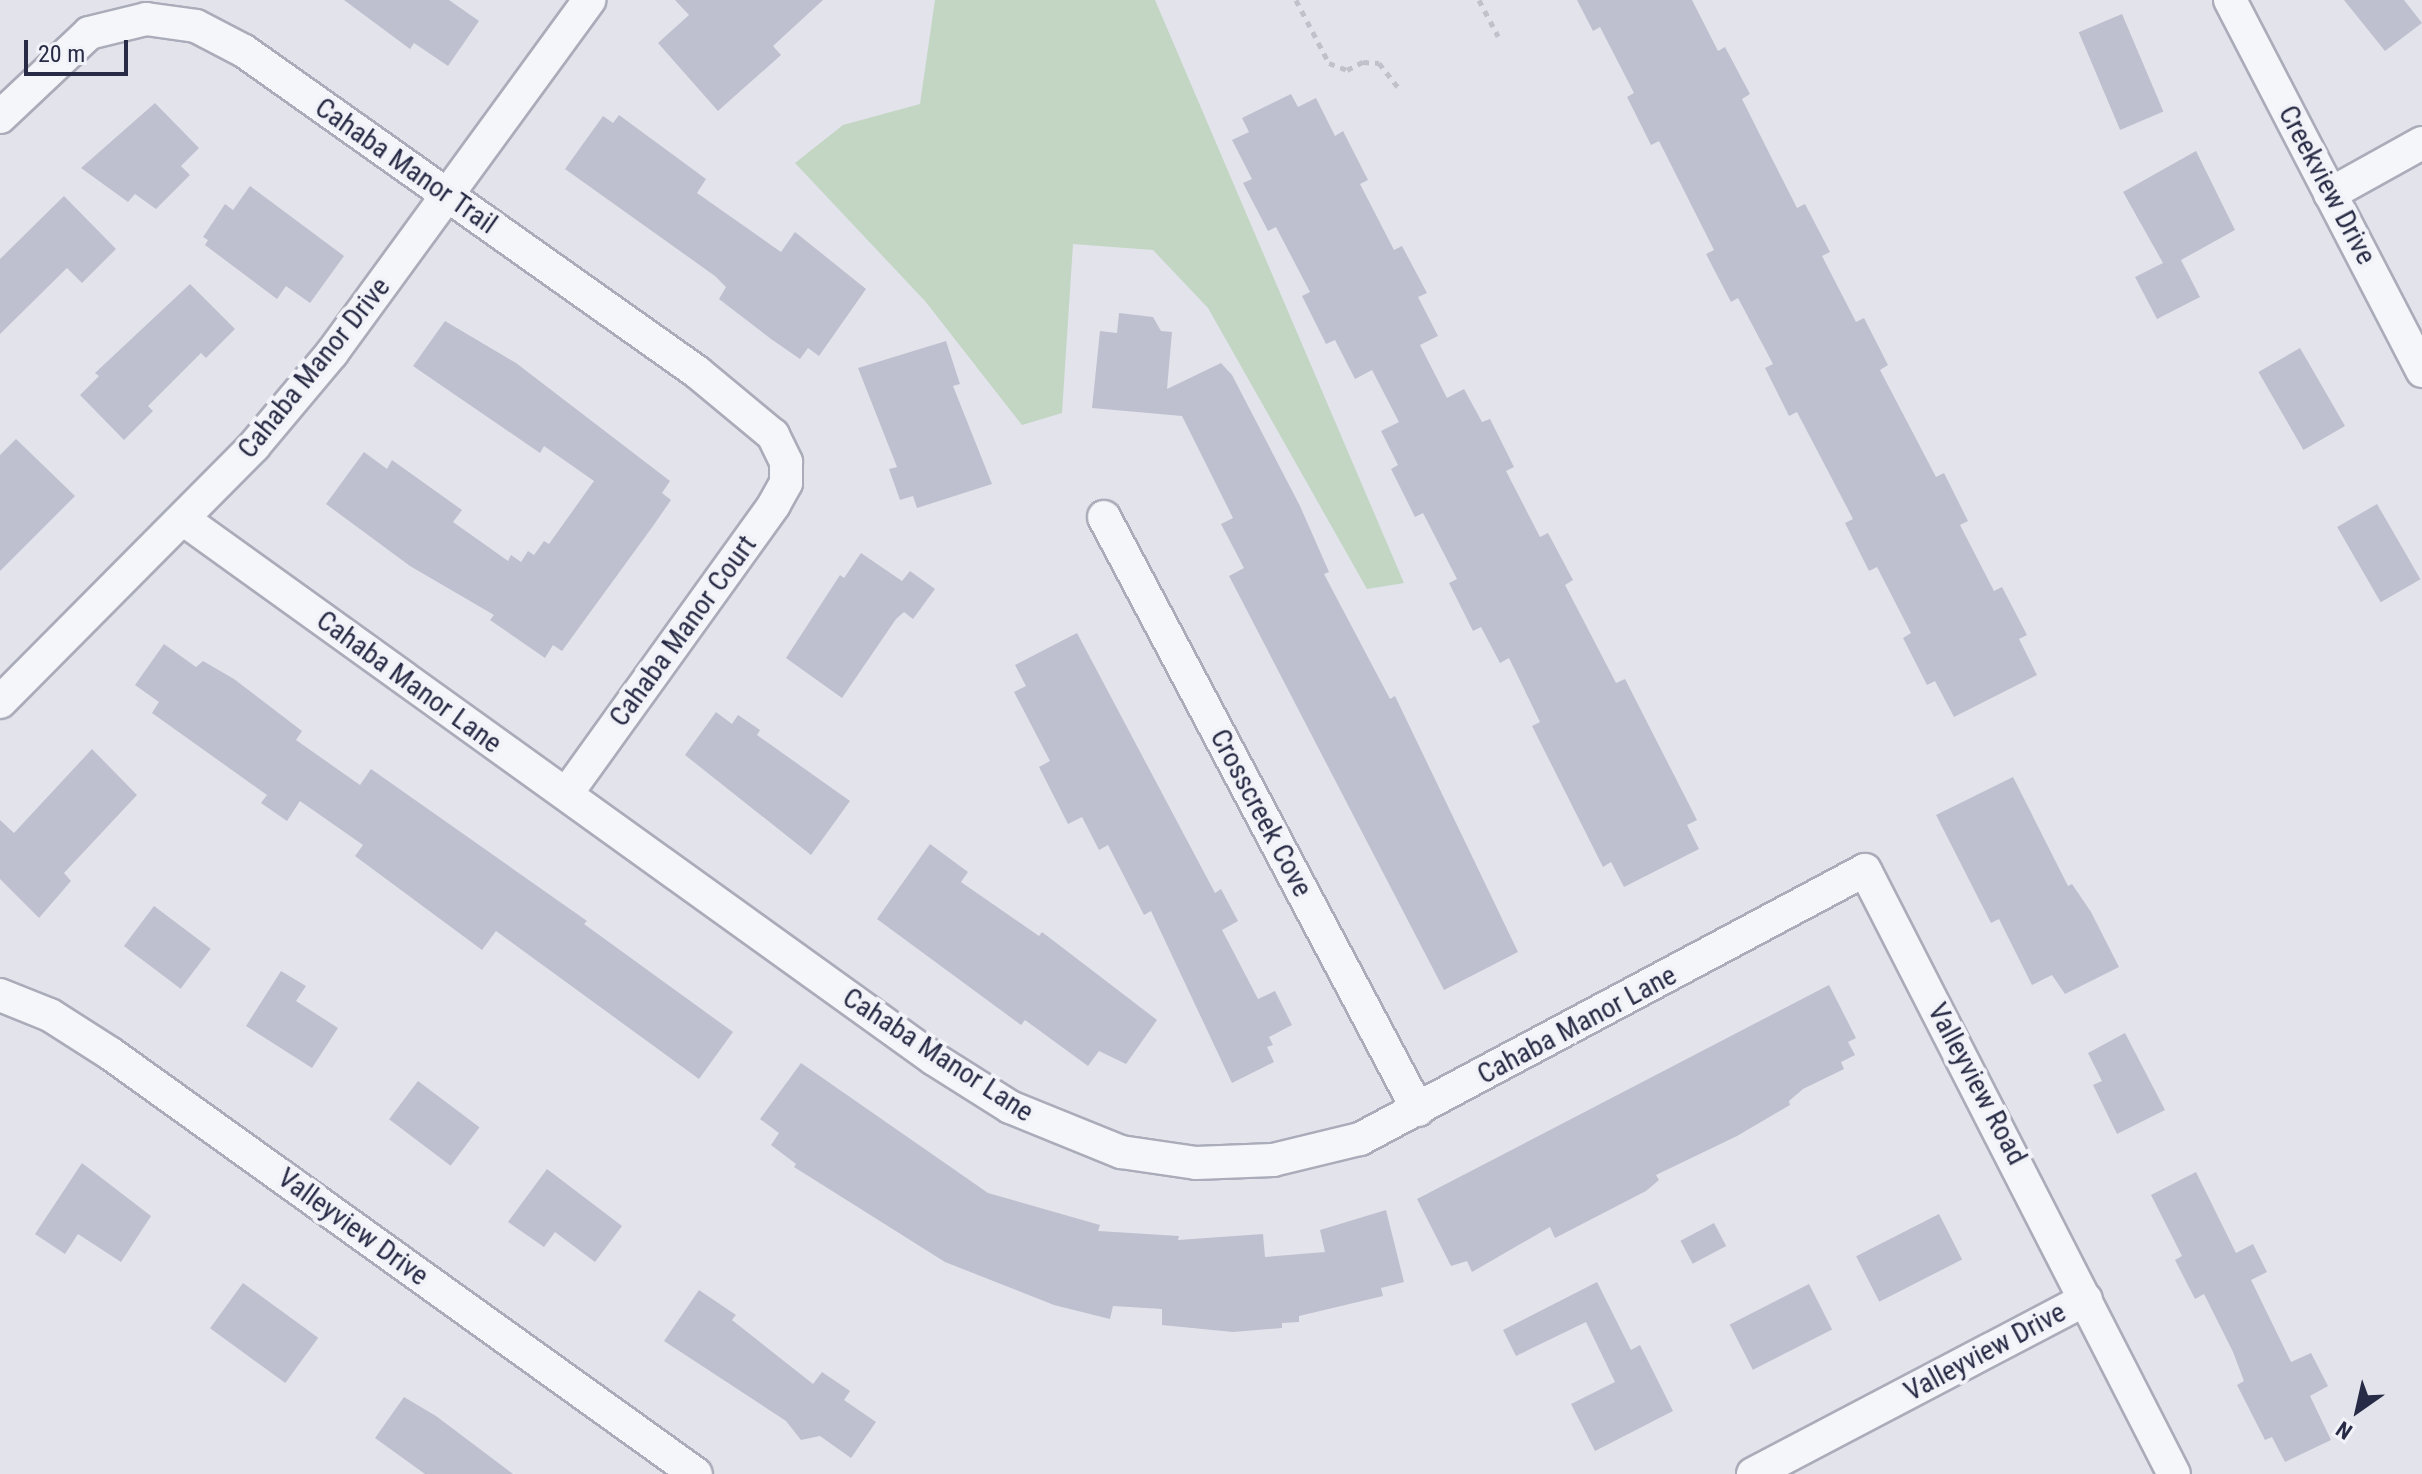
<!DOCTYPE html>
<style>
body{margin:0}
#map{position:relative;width:2422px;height:1474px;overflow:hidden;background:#e2e3eb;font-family:"Roboto Condensed",sans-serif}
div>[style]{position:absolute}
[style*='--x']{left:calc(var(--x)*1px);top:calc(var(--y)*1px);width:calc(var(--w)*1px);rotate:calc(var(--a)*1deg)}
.green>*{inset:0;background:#c2d6c3}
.building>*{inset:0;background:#bfc0cf;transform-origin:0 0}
.path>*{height:5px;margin-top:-2.5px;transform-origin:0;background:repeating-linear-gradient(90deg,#c0c1ca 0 6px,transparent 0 12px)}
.roads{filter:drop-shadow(2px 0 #aaacb9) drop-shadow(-2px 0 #aaacb9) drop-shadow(0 2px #aaacb9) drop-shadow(0 -2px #aaacb9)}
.minor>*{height:32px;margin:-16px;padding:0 16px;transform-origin:16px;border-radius:16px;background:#f5f6f9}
span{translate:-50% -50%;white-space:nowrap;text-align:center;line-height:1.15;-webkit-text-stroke:8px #f2f3f8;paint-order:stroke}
.street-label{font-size:28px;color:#282b45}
.north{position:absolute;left:2318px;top:1370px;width:80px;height:80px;-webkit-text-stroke:6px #f2f3f8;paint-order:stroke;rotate:214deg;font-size:22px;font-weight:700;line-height:32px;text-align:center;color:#282b45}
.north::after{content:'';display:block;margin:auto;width:28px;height:36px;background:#282b45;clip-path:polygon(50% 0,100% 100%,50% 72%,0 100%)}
.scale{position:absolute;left:24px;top:40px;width:104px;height:36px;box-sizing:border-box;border:4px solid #282b45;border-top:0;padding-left:10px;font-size:24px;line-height:28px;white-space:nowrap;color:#282b45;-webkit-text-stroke:6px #f2f3f8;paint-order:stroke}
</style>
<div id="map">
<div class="green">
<div style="clip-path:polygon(935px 0,1155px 0,1404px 583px,1367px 589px,1208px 308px,1153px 250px,1073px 244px,1062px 413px,1022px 425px,925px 301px,795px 163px,843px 125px,920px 104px)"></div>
</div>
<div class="building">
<div style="clip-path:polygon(344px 0,449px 0,479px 21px,448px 66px,414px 43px,410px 49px)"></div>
<div style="clip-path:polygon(675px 0,823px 0,773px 46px,781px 55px,718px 111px,658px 43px,689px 15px)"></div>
<div style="clip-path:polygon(1577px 0,1692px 0,1718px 51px,1725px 47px,1750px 94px,1742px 99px,1760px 135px,1797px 208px,1805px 204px,1830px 252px,1822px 256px,1856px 322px,1864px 318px,1888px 365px,1880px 370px,1936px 477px,1944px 473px,1968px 521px,1960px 525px,1994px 591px,2002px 587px,2027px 635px,2019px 639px,2037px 675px,1954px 717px,1935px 681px,1927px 685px,1903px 638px,1911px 633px,1877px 567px,1869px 571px,1845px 523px,1853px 519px,1797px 412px,1789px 416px,1765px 368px,1773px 364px,1738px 298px,1731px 302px,1706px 254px,1714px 250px,1659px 141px,1651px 145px,1627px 97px,1634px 93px,1600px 27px,1593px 31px)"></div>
<div style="clip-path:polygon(2344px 0,2404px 0,2422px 23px,2385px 51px)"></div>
<div style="left:2122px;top:14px;width:106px;height:47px;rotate:67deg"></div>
<div style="clip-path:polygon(1291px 94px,1298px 107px,1316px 98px,1335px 136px,1343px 131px,1368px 180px,1360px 184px,1394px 250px,1402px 246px,1427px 293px,1418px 297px,1438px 336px,1420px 345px,1447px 398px,1464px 389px,1482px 422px,1490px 419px,1514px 467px,1506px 471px,1540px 537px,1548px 533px,1573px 580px,1565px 585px,1616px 683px,1625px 679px,1697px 820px,1687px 825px,1699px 849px,1624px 887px,1611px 862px,1603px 867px,1532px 726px,1540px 722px,1509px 658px,1500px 663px,1481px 627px,1473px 631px,1449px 583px,1457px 579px,1423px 513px,1415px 517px,1391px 469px,1398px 465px,1381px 431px,1399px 422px,1372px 370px,1355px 379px,1335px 340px,1326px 344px,1302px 296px,1310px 292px,1276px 227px,1268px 231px,1243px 183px,1252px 179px,1232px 140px,1249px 132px,1242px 118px)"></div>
<div style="clip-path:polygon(155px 103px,199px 148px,181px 166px,190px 175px,156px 209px,135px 194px,128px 202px,81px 168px)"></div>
<div style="clip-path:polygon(619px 115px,706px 179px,697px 193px,781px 252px,795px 232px,866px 289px,819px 356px,808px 348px,800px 359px,771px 339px,719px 299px,726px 287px,715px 276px,565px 169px,603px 116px,613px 123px)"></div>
<div style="clip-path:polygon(2196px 151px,2235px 230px,2181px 260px,2200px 297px,2157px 319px,2135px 277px,2163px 263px,2123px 192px)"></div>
<div style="clip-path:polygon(250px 186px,344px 256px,310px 303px,286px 286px,277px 299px,205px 245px,208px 240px,203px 237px,225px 204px,233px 210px)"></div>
<div style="clip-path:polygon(64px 196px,116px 249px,82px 283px,67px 268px,0 334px,0 259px)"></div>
<div style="clip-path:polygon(190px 284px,235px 329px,206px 358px,201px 353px,148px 406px,153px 411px,124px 440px,80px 395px,99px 376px,95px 373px)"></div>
<div style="clip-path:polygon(1119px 313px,1153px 317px,1161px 331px,1172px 332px,1167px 389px,1221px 363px,1232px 375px,1300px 506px,1329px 572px,1324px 574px,1390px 699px,1395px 696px,1518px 952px,1444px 990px,1229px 576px,1244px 568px,1221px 524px,1233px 518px,1182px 416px,1092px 408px,1100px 331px,1117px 333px)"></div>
<div style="clip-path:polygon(445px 321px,516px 363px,670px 481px,662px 493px,671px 500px,653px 526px,562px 651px,553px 645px,545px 658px,490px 620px,494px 615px,410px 566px,326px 504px,364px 452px,387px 469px,392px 460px,462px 510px,453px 522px,508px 561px,511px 555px,521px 562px,528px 551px,534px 555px,544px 541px,549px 544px,594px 481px,544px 446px,540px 453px,413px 366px)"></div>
<div style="clip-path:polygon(946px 341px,960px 384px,953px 386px,992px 484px,917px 508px,913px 496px,900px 500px,889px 469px,897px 467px,858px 368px)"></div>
<div style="left:2300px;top:348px;width:90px;height:48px;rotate:60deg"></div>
<div style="clip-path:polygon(16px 439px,75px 496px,0 571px,0 455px)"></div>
<div style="left:2377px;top:504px;width:87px;height:46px;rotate:60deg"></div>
<div style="clip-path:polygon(861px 553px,902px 581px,910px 571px,935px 589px,913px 619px,904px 612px,896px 619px,842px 698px,786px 658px,840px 575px,844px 578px)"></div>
<div style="clip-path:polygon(1077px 633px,1215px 893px,1221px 889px,1238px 921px,1222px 930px,1258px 999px,1275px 991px,1292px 1025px,1269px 1037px,1273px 1045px,1267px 1047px,1274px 1062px,1232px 1083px,1151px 911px,1144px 915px,1108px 845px,1099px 850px,1082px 817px,1068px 824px,1039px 767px,1050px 761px,1014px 692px,1026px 686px,1015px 665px)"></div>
<div style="clip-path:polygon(164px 644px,196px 667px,203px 661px,234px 679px,302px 731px,296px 740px,360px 785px,371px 769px,587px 921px,584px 924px,733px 1032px,699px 1079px,496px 931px,482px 950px,355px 856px,363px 845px,300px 801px,287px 821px,261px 803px,267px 795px,152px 713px,159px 702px,135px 685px)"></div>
<div style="clip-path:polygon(716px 712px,732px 724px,738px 715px,760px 730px,757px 735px,850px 801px,811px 855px,685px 755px)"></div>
<div style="clip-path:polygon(92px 749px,137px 795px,64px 873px,71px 881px,39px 918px,0 879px,0 820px,14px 833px)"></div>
<div style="clip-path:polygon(2013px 777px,2068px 886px,2072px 884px,2091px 912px,2119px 967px,2065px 994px,2052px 975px,2032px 985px,1999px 919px,1991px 923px,1936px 815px)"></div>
<div style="clip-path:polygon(930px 844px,968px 872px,961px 882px,1039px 936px,1042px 932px,1157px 1020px,1126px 1064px,1099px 1051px,1088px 1066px,1025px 1020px,1021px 1025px,877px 919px)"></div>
<div style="left:154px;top:906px;width:71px;height:50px;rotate:37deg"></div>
<div style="clip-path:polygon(281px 971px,306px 986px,296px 1001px,338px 1028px,312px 1068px,246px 1026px)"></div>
<div style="clip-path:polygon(1829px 985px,1856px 1038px,1848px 1042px,1855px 1055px,1841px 1062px,1844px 1069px,1803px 1089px,1789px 1101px,1790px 1105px,1737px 1136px,1656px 1175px,1659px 1180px,1646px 1191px,1555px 1238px,1550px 1227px,1472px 1272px,1467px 1261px,1451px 1266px,1417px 1199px)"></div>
<div style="clip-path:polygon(2125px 1033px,2165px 1110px,2117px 1134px,2093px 1085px,2102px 1081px,2088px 1053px)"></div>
<div style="clip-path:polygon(801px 1063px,988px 1193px,1100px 1225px,1098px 1231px,1179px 1236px,1178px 1240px,1263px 1234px,1265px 1257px,1325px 1252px,1320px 1230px,1386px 1210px,1404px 1282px,1381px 1288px,1383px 1296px,1299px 1316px,1299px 1322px,1282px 1323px,1282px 1328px,1233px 1332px,1162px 1325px,1162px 1309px,1113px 1306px,1110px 1319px,1054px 1305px,945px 1262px,794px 1167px,796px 1164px,771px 1145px,779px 1133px,760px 1119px)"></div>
<div style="left:418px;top:1081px;width:77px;height:48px;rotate:37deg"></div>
<div style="clip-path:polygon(82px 1163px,151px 1216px,121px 1262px,78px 1234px,65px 1254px,35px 1234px)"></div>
<div style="clip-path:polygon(547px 1169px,622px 1226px,595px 1262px,555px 1232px,544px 1247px,508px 1222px)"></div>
<div style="clip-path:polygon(2196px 1172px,2236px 1253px,2253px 1244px,2267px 1272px,2251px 1280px,2291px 1362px,2311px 1353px,2328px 1386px,2310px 1396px,2331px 1440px,2285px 1462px,2272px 1437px,2265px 1440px,2237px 1385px,2244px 1381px,2233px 1352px,2204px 1294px,2195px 1299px,2175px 1260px,2182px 1256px,2151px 1195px)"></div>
<div style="left:1939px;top:1214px;width:51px;height:93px;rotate:63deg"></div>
<div style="left:1714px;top:1223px;width:26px;height:38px;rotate:62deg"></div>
<div style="clip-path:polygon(1597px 1282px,1631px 1350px,1640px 1345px,1673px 1411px,1595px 1451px,1571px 1404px,1615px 1382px,1586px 1322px,1516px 1356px,1503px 1330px)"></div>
<div style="left:243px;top:1283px;width:93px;height:56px;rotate:36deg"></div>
<div style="left:1809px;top:1284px;width:51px;height:89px;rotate:63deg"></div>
<div style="clip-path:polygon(699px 1290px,736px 1315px,732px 1320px,813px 1384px,822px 1372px,850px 1391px,844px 1400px,876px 1422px,851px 1458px,820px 1436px,801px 1440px,786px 1421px,664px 1341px)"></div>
<div style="clip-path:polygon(404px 1397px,436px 1416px,513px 1474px,425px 1474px,375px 1438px)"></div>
</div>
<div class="path">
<div style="--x:1296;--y:0;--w:71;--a:62.4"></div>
<div style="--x:1329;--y:63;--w:19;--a:21"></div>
<div style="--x:1347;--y:70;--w:18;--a:-27"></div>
<div style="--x:1363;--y:62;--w:16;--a:4"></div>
<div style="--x:1379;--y:63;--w:34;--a:52"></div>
<div style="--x:1479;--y:0;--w:41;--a:62.2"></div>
</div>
<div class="roads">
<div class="minor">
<div style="--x:2230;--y:0;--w:418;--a:62.6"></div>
<div style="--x:0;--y:117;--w:122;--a:-43.3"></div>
<div style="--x:89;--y:33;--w:59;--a:-13.8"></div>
<div style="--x:146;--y:19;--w:50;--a:8"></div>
<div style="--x:196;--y:26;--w:54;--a:27.5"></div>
<div style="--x:244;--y:51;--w:555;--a:35.32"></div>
<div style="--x:697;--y:372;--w:99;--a:39.7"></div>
<div style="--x:773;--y:435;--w:30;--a:64"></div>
<div style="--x:786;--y:462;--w:21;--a:90"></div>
<div style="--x:786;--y:483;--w:25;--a:119"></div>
<div style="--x:774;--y:505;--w:356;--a:125.7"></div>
<div style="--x:2330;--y:194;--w:105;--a:-29"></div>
<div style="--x:1104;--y:517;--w:671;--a:62.1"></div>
<div style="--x:183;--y:519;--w:925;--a:35.72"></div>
<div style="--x:934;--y:1059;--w:90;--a:32.3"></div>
<div style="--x:1010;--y:1107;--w:120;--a:22.1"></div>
<div style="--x:1121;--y:1152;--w:76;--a:8.3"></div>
<div style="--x:1196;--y:1163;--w:77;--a:-2.2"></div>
<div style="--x:1273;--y:1160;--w:89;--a:-13.6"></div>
<div style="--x:1360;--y:1139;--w:572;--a:-28.04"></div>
<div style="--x:1865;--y:870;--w:678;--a:62.91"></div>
<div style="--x:0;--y:702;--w:361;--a:-45.2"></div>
<div style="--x:254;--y:446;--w:121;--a:-50"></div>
<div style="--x:332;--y:353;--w:437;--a:-53.9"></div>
<div style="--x:0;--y:995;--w:54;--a:21.8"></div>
<div style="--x:50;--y:1015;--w:72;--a:32.6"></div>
<div style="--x:111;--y:1054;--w:720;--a:35.68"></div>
<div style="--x:1753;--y:1474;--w:376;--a:-27.7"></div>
</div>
</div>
<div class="street-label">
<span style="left:406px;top:166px;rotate:35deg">Cahaba Manor Trail</span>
<span style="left:2327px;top:185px;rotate:62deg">Creekview Drive</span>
<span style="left:314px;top:368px;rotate:-51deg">Cahaba Manor Drive</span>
<span style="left:683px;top:631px;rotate:-54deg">Cahaba Manor Court</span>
<span style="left:409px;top:682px;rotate:36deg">Cahaba Manor Lane</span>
<span style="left:1261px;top:813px;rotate:62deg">Crosscreek Cove</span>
<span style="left:1577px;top:1025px;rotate:-28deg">Cahaba Manor Lane</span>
<span style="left:938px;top:1055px;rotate:33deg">Cahaba Manor Lane</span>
<span style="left:1977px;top:1084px;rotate:62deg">Valleyview Road</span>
<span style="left:353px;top:1227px;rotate:36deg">Valleyview Drive</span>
<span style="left:1985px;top:1352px;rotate:-28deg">Valleyview Drive</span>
</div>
<div class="north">N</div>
<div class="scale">20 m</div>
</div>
